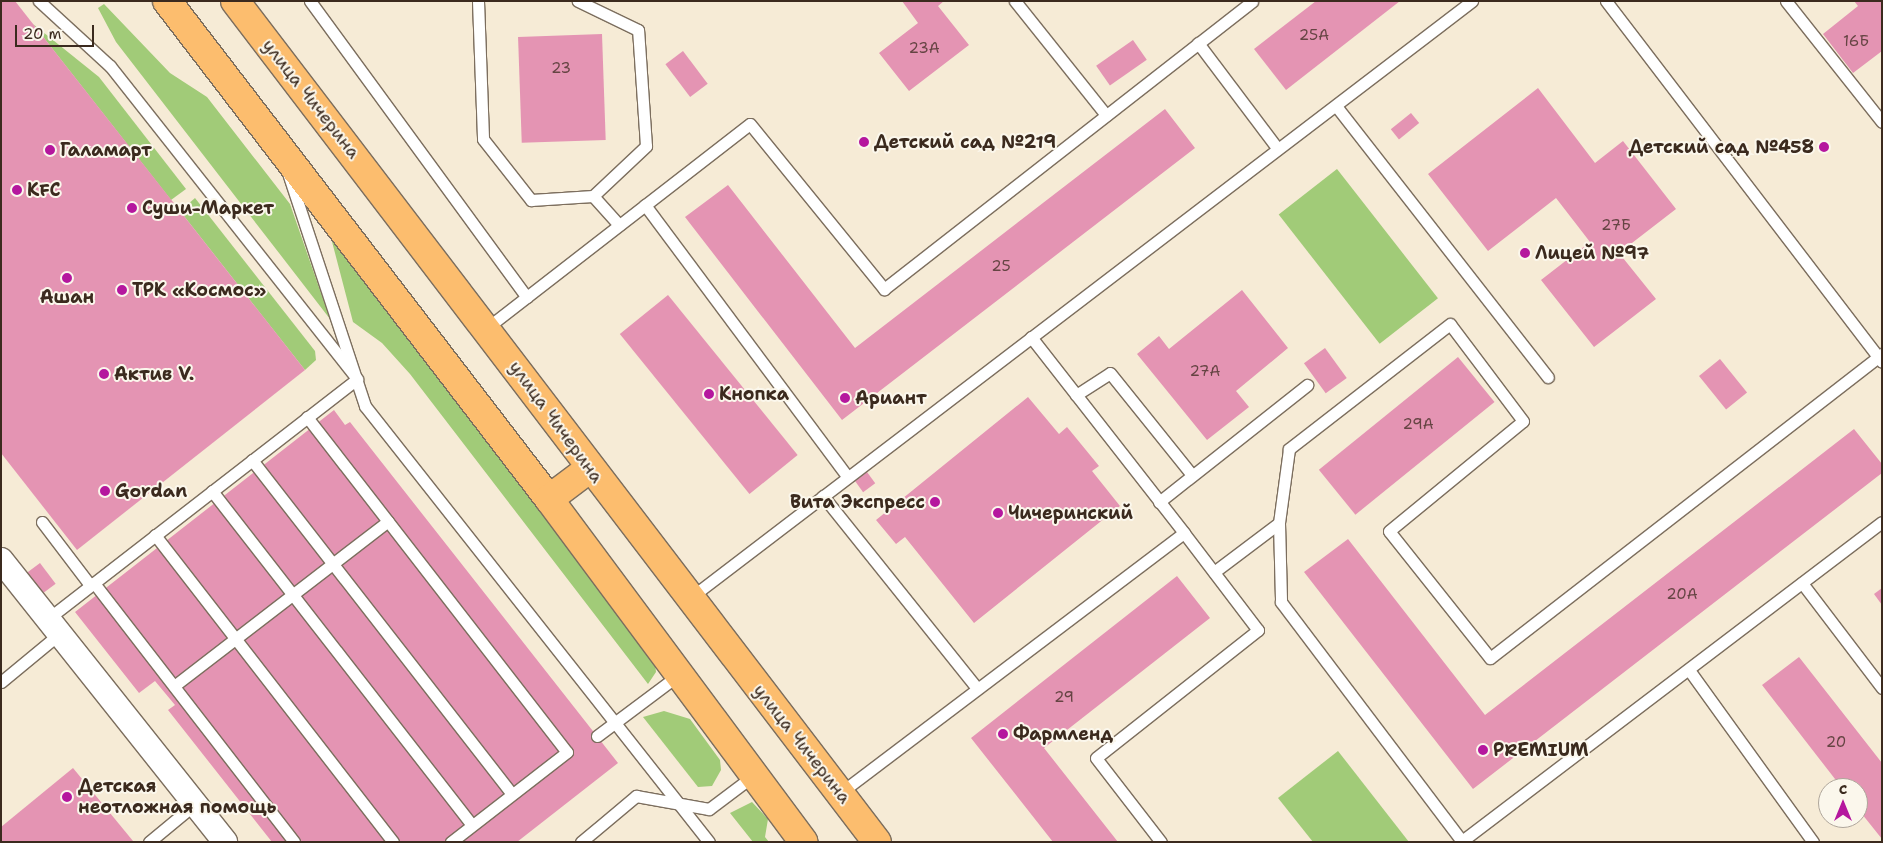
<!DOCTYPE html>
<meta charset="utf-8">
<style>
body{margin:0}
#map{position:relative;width:1883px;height:843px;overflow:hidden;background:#f6ebd6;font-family:"Shantell Sans",sans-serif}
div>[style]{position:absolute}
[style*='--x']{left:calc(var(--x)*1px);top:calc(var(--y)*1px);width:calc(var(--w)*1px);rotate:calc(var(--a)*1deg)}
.green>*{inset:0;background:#a1cb78;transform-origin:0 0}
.building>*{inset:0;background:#e494b3;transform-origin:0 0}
.roads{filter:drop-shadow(1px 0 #7c6e5e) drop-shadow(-1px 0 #7c6e5e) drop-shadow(0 1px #7c6e5e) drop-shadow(0 -1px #7c6e5e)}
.service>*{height:11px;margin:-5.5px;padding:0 5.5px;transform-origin:5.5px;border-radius:5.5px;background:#fff}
.minor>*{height:24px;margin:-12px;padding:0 12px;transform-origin:12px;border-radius:12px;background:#fff}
.primary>*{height:28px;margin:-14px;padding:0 14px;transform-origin:14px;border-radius:14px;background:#fcbd6e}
.dots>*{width:14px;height:14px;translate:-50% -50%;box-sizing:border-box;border:2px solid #fbf7ec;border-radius:50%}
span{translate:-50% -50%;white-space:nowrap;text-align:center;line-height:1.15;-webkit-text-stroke:4px #fbf7ec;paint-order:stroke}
.number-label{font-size:15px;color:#654443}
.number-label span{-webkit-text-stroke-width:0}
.street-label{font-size:18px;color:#3b2a1e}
.poi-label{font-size:18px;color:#3b2a1e;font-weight:700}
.left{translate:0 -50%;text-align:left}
.right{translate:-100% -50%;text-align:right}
.frame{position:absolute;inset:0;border:2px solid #3b2a1e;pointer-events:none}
.north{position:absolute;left:1818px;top:778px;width:50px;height:50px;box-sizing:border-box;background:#fbf7ec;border:1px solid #aea59a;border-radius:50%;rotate:0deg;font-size:14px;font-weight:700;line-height:20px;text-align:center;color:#3b2a1e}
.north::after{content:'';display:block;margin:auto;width:18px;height:22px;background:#b5179e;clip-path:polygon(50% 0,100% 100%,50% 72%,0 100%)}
.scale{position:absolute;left:15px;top:25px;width:79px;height:22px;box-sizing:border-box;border:2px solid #3b2a1e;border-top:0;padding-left:6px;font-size:15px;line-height:18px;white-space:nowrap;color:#3b2a1e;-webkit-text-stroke:4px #fbf7ec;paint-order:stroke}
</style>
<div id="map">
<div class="green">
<div style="clip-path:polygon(104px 4px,170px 73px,207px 97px,290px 204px,330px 319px,116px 42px,98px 8px)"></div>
<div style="clip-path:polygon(33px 24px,99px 77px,186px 189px,171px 200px)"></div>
<div style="left:1337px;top:169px;width:164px;height:74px;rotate:52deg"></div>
<div style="clip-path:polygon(195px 198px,315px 351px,316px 360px,305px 370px,180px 211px)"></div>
<div style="clip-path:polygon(330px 234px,655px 663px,656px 672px,648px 684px,410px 374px,382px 343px,353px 322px)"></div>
<div style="clip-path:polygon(664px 711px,690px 719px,720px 760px,721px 770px,712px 786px,698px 787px,643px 717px)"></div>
<div style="clip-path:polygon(1338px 751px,1409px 842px,1313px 842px,1278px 798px)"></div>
<div style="clip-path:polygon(752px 802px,768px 819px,765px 837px,769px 842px,753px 842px,730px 813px)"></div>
</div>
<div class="building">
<div style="clip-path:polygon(1px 1px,15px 1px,305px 370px,77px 550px,1px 453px)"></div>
<div style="clip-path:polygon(902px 1px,944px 1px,938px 6px,969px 45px,909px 91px,879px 53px,918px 23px)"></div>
<div style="clip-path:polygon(1316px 1px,1400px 1px,1286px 90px,1254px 49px)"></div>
<div style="clip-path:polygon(1854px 1px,1882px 1px,1882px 51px,1853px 73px,1823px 34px,1858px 6px)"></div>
<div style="left:602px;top:34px;width:106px;height:84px;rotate:88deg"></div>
<div style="left:1133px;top:40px;width:24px;height:45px;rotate:55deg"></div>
<div style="left:683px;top:51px;width:41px;height:22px;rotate:53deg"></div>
<div style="clip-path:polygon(1538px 88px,1595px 163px,1623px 141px,1676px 209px,1619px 253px,1656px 299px,1594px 347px,1541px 280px,1590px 242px,1556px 198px,1488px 251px,1428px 174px)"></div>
<div style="clip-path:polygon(1165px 109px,1195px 148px,842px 420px,685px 217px,728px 185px,855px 348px)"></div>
<div style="left:1411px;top:113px;width:13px;height:26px;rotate:51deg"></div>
<div style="clip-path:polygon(1242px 290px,1288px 348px,1236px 391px,1249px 407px,1207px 440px,1137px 354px,1159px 336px,1169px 349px)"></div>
<div style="left:668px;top:295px;width:206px;height:62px;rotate:51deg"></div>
<div style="left:1325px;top:348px;width:37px;height:26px;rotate:54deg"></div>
<div style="left:1458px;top:357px;width:58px;height:179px;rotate:51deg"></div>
<div style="left:1720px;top:359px;width:43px;height:27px;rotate:51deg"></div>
<div style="clip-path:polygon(1028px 397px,1059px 434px,1067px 427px,1099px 466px,1092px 471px,1120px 506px,974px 623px,905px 537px,896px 544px,876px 520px)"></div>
<div style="clip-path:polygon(334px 410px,345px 425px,350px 422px,618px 763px,517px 842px,272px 842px,168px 710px,175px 705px,155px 681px,139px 693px,75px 612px)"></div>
<div style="clip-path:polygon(1854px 429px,1882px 464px,1882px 473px,1473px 789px,1304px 572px,1348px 539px,1485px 715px)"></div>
<div style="left:867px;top:472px;width:14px;height:15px;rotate:54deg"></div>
<div style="left:40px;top:563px;width:26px;height:18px;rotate:53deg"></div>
<div style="clip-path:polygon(1177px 576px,1210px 618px,1044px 748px,1118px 842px,1053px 842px,971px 738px)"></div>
<div style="clip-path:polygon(1882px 588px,1882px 605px,1874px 594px)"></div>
<div style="clip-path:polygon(1799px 657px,1882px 763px,1882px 839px,1858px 809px,1858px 788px,1842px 788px,1762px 685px)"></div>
<div style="clip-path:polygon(73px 768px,133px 841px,1px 842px,1px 827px)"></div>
</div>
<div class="roads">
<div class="service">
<div style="--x:39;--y:1;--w:96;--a:42.5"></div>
<div style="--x:110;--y:66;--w:399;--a:51.7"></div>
<div style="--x:357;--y:379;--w:391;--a:142.2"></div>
<div style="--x:310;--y:1;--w:367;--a:53.8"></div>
<div style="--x:478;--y:1;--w:138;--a:87.9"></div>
<div style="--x:483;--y:139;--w:78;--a:51.8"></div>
<div style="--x:531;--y:200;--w:62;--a:-3.7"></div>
<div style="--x:593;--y:196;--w:73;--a:-43.3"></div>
<div style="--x:646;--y:146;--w:116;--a:-93.9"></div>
<div style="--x:638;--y:30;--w:67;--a:-154.2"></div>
<div style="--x:1015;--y:1;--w:146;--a:51.4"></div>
<div style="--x:1606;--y:1;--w:454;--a:52.6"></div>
<div style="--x:1786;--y:1;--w:154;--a:51.6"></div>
<div style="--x:1198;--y:43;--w:131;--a:53"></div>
<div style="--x:1336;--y:106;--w:344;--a:52"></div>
<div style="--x:289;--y:176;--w:242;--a:71.7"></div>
<div style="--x:365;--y:406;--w:555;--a:51.73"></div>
<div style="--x:593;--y:196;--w:39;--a:48"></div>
<div style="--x:645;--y:205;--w:339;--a:53.3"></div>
<div style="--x:488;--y:327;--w:331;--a:-37.8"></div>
<div style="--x:750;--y:124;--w:213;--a:50.9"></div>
<div style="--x:884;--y:289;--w:467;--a:-38"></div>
<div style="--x:1031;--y:337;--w:249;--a:52"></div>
<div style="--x:1882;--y:354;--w:496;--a:142.2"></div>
<div style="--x:1490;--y:658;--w:162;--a:-128.5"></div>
<div style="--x:1389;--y:531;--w:173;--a:-39.4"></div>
<div style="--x:1523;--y:421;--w:121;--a:-127"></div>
<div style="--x:1450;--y:324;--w:204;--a:142.2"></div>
<div style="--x:1289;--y:449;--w:75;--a:97.7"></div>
<div style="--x:1279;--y:523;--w:79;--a:88.5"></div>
<div style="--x:1281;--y:602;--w:300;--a:52.9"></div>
<div style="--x:1462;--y:841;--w:527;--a:-37.22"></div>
<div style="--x:1076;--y:395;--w:40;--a:-32.9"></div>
<div style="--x:1110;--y:373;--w:131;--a:51.2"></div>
<div style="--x:307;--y:417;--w:424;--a:52.2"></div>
<div style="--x:567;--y:752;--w:147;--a:142.2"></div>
<div style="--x:252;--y:460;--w:423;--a:52.1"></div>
<div style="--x:212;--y:491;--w:423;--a:52.1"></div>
<div style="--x:823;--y:496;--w:245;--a:51.3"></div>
<div style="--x:1159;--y:502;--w:189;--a:-38.3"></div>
<div style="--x:42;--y:522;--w:79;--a:52.7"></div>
<div style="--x:155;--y:535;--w:388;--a:52.2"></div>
<div style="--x:1214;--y:572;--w:81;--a:-37"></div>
<div style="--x:94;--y:583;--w:327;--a:52.3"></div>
<div style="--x:1802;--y:583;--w:132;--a:52.7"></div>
<div style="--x:690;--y:598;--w:984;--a:-37.36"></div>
<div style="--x:1689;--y:670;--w:212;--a:54.2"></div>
<div style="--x:1;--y:682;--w:75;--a:-39.6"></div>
<div style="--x:174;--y:686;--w:270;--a:-37.6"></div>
<div style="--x:597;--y:736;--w:104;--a:-36.8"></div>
<div style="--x:840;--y:793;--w:431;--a:-37.1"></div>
<div style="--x:1184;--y:533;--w:122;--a:52.7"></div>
<div style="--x:1258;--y:630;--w:206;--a:141.7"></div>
<div style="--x:1096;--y:758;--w:106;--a:52.3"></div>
<div style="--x:149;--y:842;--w:60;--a:-39.6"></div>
<div style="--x:581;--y:842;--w:72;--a:-39.9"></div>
<div style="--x:636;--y:796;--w:74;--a:10.1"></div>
<div style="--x:709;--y:809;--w:55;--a:-36.9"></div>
</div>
<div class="minor">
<div style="--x:1;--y:560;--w:360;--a:51.5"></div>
</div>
<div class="primary">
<div style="--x:167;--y:1;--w:628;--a:52.51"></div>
<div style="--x:549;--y:499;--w:427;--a:53.4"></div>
<div style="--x:235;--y:1;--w:1058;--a:52.64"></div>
<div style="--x:549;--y:499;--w:50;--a:-36.9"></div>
</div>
</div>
<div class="dots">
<div style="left:864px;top:142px;background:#b5179e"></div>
<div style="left:1824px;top:147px;background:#b5179e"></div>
<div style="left:50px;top:150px;background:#b5179e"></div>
<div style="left:17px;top:190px;background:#b5179e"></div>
<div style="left:132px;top:208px;background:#b5179e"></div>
<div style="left:1525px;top:253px;background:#b5179e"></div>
<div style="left:67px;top:278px;background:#b5179e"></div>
<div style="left:122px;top:290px;background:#b5179e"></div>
<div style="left:104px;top:374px;background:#b5179e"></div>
<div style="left:709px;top:394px;background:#b5179e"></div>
<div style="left:845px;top:398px;background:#b5179e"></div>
<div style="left:105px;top:491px;background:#b5179e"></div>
<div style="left:935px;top:502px;background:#b5179e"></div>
<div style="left:998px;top:513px;background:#b5179e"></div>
<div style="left:1003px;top:734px;background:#b5179e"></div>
<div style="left:1483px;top:750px;background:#b5179e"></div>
<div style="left:67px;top:797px;background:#b5179e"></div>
</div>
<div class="number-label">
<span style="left:1314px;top:36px">25А</span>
<span style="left:1856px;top:42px">16Б</span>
<span style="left:924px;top:49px">23А</span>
<span style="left:561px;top:69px">23</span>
<span style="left:1616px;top:226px">27Б</span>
<span style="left:1001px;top:267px">25</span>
<span style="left:1205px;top:372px">27А</span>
<span style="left:1418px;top:425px">29А</span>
<span style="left:1682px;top:595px">20А</span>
<span style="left:1064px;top:698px">29</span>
<span style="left:1836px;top:743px">20</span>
</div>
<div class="street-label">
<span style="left:311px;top:99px;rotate:52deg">улица Чичерина</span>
<span style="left:556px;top:422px;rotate:54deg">улица Чичерина</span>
<span style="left:802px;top:744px;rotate:52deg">улица Чичерина</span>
</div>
<div class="poi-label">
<span class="left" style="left:874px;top:142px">Детский сад №219</span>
<span class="right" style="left:1814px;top:147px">Детский сад №458</span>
<span class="left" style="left:60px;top:150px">Галамарт</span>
<span class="left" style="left:27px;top:190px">KFC</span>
<span class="left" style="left:142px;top:208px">Суши-Маркет</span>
<span class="left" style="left:1535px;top:253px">Лицей №97</span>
<span class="left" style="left:132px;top:290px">ТРК «Космос»</span>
<span style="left:67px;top:297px">Ашан</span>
<span class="left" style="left:114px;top:374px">Актив V.</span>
<span class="left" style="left:719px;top:394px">Кнопка</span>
<span class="left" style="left:855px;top:398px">Ариант</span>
<span class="left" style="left:115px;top:491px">Gordan</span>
<span class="right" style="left:925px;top:502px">Вита Экспресс</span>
<span class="left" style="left:1008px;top:513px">Чичеринский</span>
<span class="left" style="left:1013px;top:734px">Фармленд</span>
<span class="left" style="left:1493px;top:750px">PREMIUM</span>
<span class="left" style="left:78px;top:797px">Детская<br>неотложная помощь</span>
</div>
<div class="frame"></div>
<div class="north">С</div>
<div class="scale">20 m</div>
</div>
